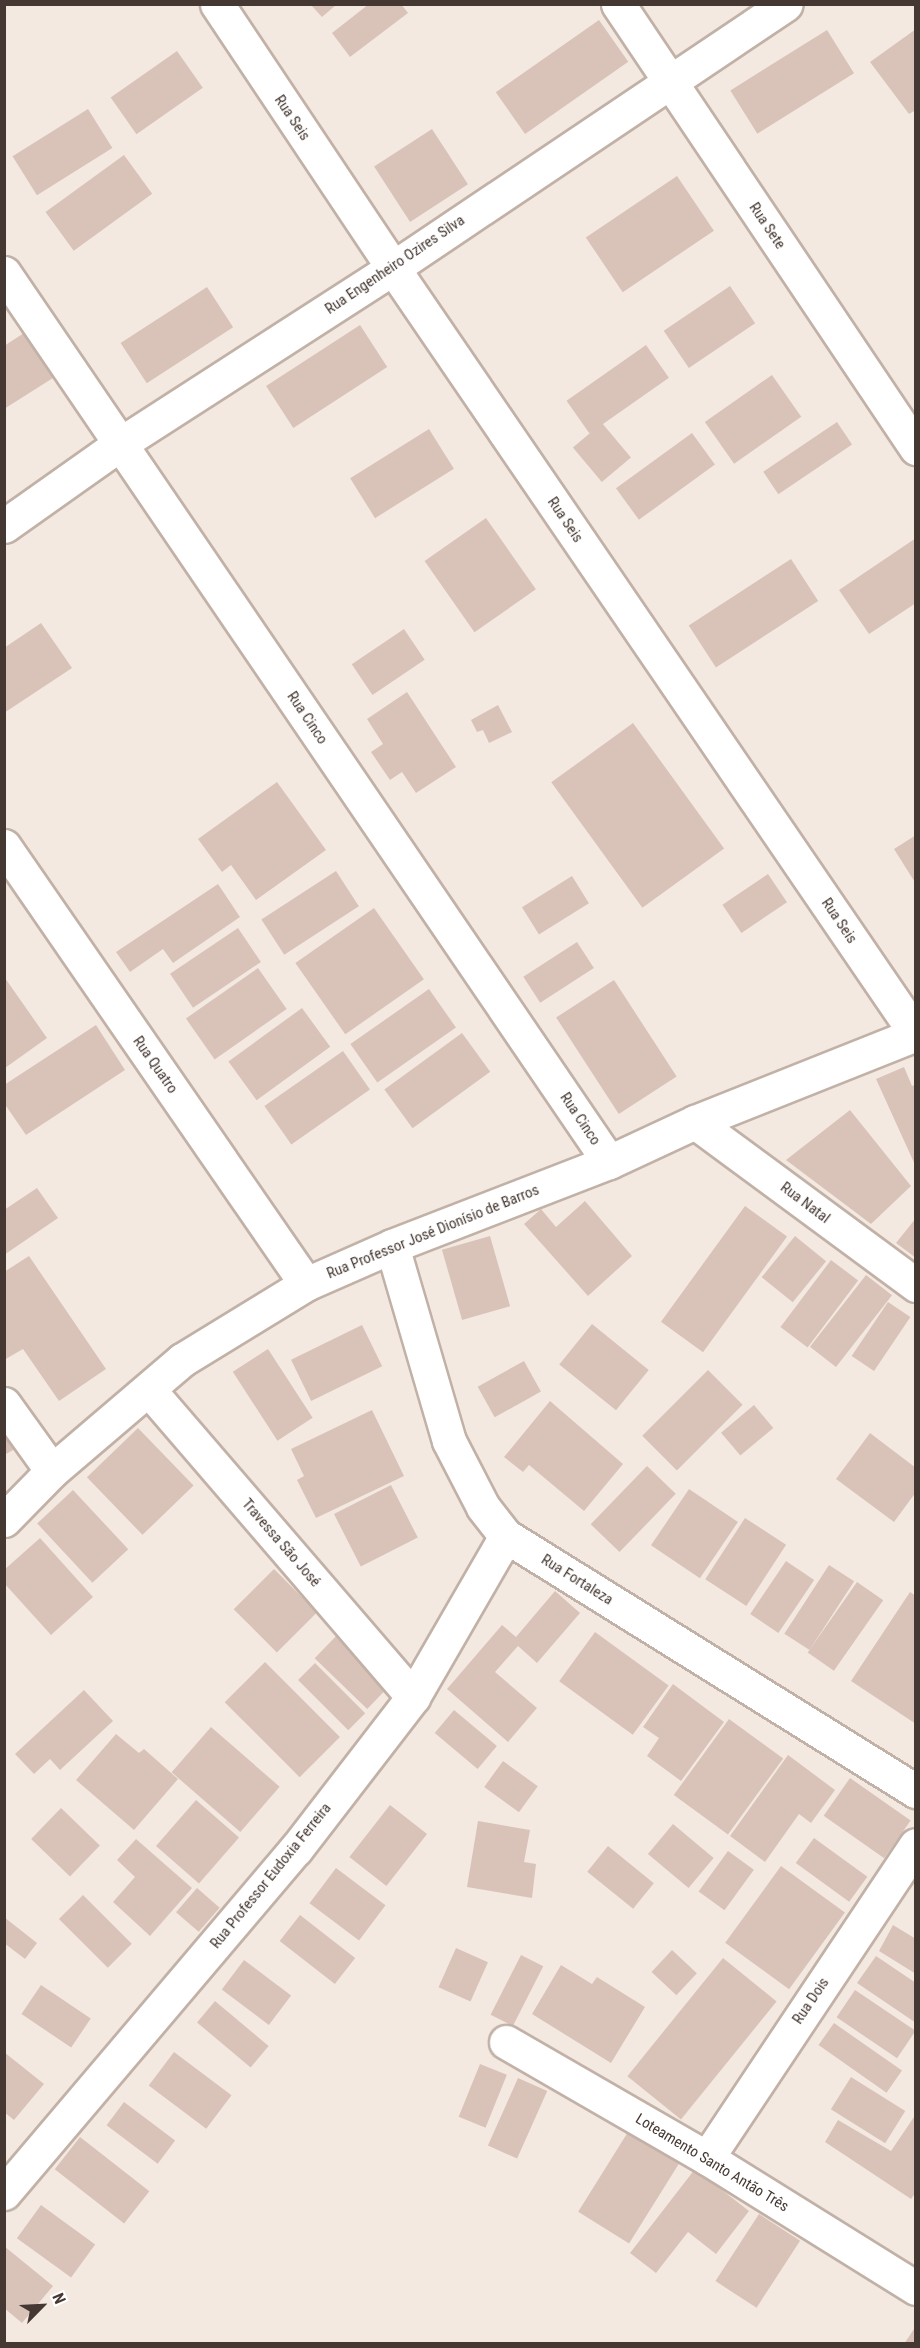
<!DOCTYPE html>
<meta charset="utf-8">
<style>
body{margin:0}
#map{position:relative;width:920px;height:2348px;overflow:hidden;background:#f3e9e1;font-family:"Roboto Condensed",sans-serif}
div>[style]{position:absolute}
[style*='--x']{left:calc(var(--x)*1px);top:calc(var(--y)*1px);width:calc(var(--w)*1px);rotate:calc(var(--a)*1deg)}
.building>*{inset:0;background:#d9c3b9;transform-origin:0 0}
.roads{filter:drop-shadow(2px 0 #c2b1a6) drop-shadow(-2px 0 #c2b1a6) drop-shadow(0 2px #c2b1a6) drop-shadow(0 -2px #c2b1a6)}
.minor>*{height:33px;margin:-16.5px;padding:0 16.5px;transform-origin:16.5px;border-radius:16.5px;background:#fff}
span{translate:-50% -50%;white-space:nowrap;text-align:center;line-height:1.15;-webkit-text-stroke:4.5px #fff;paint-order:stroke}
.street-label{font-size:15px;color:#453832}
.frame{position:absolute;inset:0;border:6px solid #453832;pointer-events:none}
.north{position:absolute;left:12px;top:2276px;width:60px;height:60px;-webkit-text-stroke:4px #fff;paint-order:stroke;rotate:66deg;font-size:16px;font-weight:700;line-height:24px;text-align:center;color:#453832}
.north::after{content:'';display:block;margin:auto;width:21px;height:27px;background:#453832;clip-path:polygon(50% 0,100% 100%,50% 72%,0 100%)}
</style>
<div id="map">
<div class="building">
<div style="clip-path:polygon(369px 4px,401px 4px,408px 13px,350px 57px,332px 33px)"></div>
<div style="clip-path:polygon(311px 5px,336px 5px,322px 17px)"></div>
<div style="left:599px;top:20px;width:51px;height:126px;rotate:55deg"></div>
<div style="clip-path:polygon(916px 29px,916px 110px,909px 114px,870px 62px)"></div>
<div style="left:827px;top:30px;width:51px;height:114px;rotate:58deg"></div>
<div style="left:177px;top:51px;width:45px;height:81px;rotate:55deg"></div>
<div style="left:88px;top:109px;width:46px;height:89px;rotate:58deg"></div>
<div style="left:432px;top:129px;width:66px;height:69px;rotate:57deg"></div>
<div style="left:124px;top:155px;width:48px;height:97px;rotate:54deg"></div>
<div style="left:677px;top:176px;width:66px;height:110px;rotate:56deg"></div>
<div style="left:730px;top:286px;width:45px;height:80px;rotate:56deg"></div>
<div style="left:207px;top:287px;width:48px;height:103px;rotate:57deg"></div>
<div style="left:360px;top:325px;width:50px;height:112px;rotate:57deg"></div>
<div style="clip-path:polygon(24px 333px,53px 378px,4px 409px,4px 346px)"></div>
<div style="left:646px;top:345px;width:40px;height:97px;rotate:55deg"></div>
<div style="left:772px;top:375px;width:51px;height:82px;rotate:55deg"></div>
<div style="left:837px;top:422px;width:27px;height:89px;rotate:56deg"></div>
<div style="left:602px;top:423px;width:45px;height:38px;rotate:50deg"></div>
<div style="left:429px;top:429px;width:47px;height:93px;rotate:58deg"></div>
<div style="left:692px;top:433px;width:39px;height:94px;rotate:54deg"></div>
<div style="left:486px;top:518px;width:87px;height:75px;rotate:55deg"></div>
<div style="clip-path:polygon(916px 538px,916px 603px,869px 634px,839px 590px)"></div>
<div style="left:791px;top:559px;width:50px;height:122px;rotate:57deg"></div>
<div style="clip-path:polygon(41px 623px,72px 668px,4px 713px,4px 648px)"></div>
<div style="left:404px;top:629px;width:37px;height:63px;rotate:56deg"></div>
<div style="clip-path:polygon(407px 692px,456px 767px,416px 793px,402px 772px,390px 780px,371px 752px,383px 744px,367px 719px)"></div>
<div style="clip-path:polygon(498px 705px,512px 732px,489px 743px,483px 730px,477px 732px,471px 720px)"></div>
<div style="left:633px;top:723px;width:155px;height:101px;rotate:54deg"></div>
<div style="clip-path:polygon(277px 782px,326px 850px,256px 900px,231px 865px,222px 872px,198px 839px)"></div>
<div style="clip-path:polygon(916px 835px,916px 884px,894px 849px)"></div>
<div style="left:336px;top:871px;width:42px;height:89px;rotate:57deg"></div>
<div style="left:768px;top:874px;width:34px;height:55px;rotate:56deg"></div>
<div style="left:572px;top:876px;width:32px;height:59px;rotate:58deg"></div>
<div style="clip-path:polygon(218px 884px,240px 917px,173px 963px,163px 949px,130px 972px,116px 952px)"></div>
<div style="left:374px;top:908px;width:87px;height:96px;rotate:55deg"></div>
<div style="left:238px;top:928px;width:41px;height:82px;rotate:56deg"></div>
<div style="left:577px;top:942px;width:31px;height:64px;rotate:57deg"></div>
<div style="left:258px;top:968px;width:50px;height:88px;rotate:55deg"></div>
<div style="clip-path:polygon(5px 978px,47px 1038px,5px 1068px)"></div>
<div style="left:614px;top:980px;width:115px;height:69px;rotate:57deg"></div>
<div style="left:429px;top:989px;width:47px;height:96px;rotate:55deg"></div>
<div style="left:302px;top:1008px;width:48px;height:91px;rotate:54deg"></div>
<div style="clip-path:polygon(96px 1025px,125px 1070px,26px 1135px,4px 1103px,4px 1085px)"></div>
<div style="left:462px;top:1033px;width:48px;height:96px;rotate:54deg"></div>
<div style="left:343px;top:1051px;width:47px;height:96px;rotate:55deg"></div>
<div style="clip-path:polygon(904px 1067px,912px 1086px,916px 1084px,916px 1167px,876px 1079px)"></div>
<div style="clip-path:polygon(850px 1110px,911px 1186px,871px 1224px,786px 1160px)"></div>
<div style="clip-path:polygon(37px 1188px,58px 1218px,4px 1255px,4px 1210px)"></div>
<div style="clip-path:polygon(585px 1201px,632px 1256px,588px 1296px,524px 1224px,541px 1209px,556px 1227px)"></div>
<div style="left:745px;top:1206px;width:52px;height:143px;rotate:36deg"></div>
<div style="clip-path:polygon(916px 1218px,916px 1258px,896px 1243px)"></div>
<div style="left:490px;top:1236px;width:73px;height:50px;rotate:74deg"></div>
<div style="left:795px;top:1236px;width:40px;height:53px;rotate:39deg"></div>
<div style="clip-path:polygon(29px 1256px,106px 1369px,59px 1401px,23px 1349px,4px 1360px,4px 1272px)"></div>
<div style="left:831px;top:1260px;width:34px;height:84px;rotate:37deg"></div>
<div style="left:866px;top:1275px;width:33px;height:91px;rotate:38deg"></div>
<div style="left:888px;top:1302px;width:27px;height:65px;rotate:34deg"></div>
<div style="left:592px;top:1324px;width:73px;height:52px;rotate:39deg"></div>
<div style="left:362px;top:1325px;width:46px;height:79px;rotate:64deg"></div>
<div style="left:268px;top:1349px;width:82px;height:42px;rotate:57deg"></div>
<div style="left:524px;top:1361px;width:35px;height:53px;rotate:61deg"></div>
<div style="left:708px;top:1370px;width:49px;height:93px;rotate:45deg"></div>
<div style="clip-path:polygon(550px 1401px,623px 1464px,584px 1511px,529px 1465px,523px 1472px,504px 1457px)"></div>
<div style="left:754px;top:1405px;width:30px;height:43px;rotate:50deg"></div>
<div style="clip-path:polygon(372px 1410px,404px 1476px,316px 1518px,297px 1480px,304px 1476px,291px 1449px)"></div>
<div style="left:138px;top:1428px;width:80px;height:71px;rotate:46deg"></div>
<div style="clip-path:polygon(4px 1430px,15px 1449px,4px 1455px)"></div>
<div style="clip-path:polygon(870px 1433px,916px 1468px,916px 1492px,894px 1522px,836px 1479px)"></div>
<div style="left:647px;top:1466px;width:40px;height:81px;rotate:44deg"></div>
<div style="left:391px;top:1485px;width:59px;height:64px;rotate:63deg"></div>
<div style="left:689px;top:1489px;width:59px;height:68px;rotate:34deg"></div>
<div style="left:73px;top:1490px;width:81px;height:49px;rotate:47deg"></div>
<div style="left:745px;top:1518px;width:49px;height:73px;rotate:33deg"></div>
<div style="clip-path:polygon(40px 1538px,93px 1597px,51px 1635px,4px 1583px,4px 1570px)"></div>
<div style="left:786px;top:1561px;width:34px;height:64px;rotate:34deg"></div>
<div style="left:829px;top:1565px;width:30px;height:82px;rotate:33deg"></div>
<div style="left:274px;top:1569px;width:61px;height:57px;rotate:45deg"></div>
<div style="left:857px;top:1582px;width:32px;height:86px;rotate:35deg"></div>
<div style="clip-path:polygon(555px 1591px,580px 1613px,537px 1663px,518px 1646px,495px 1672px,537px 1708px,508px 1742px,447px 1689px,502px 1625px,516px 1637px)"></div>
<div style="clip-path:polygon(910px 1592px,916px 1596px,916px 1724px,851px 1681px)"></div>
<div style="left:595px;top:1632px;width:91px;height:61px;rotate:36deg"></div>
<div style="left:339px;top:1633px;width:73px;height:35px;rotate:44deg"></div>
<div style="left:265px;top:1662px;width:106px;height:57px;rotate:45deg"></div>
<div style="left:315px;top:1663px;width:71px;height:24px;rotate:45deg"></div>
<div style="clip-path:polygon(673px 1684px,724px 1722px,681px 1781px,647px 1756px,659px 1738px,643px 1727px)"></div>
<div style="clip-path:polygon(84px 1690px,113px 1721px,60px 1770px,50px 1759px,34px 1774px,15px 1754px)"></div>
<div style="left:454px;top:1710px;width:56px;height:30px;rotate:40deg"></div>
<div style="left:729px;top:1719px;width:67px;height:94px;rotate:36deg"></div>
<div style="left:211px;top:1727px;width:91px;height:60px;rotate:41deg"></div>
<div style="clip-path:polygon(116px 1734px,139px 1753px,144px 1749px,178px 1779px,134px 1830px,76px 1780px)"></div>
<div style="clip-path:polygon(788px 1755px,835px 1790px,811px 1823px,799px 1814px,765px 1862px,730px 1836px)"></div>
<div style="left:503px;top:1761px;width:43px;height:32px;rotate:36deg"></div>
<div style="left:850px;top:1778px;width:74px;height:46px;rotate:35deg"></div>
<div style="left:196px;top:1800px;width:57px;height:61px;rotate:41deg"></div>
<div style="left:390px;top:1805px;width:47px;height:66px;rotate:38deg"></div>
<div style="left:61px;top:1808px;width:54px;height:43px;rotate:44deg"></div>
<div style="clip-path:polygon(478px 1821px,530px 1830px,524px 1862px,536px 1864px,532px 1898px,467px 1887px)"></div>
<div style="left:673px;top:1824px;width:53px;height:39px;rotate:40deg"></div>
<div style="left:814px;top:1838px;width:66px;height:31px;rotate:36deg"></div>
<div style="clip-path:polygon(136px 1839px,192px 1888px,150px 1936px,113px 1902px,135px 1877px,117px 1860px)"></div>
<div style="left:608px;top:1846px;width:59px;height:33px;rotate:39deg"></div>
<div style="left:728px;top:1851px;width:32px;height:50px;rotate:36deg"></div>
<div style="left:781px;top:1866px;width:79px;height:95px;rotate:36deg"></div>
<div style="left:336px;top:1868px;width:62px;height:44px;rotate:37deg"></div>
<div style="left:197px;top:1888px;width:30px;height:32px;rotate:41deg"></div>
<div style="left:83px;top:1895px;width:69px;height:34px;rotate:45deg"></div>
<div style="left:300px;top:1915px;width:70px;height:33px;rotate:38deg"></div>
<div style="clip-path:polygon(4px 1917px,37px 1943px,25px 1959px,4px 1943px)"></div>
<div style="clip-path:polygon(893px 1925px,916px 1939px,916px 1974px,879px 1951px)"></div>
<div style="left:456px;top:1948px;width:35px;height:43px;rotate:24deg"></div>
<div style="left:672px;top:1950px;width:34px;height:30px;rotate:43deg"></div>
<div style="left:521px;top:1955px;width:25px;height:67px;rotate:27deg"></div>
<div style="clip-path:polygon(876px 1956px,916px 1983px,916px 2023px,857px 1983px)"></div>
<div style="left:723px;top:1958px;width:69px;height:152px;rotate:39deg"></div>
<div style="left:244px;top:1960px;width:59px;height:37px;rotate:37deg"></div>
<div style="clip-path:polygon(561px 1965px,592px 1984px,597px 1977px,645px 2007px,611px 2063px,532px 2014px)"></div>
<div style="left:41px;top:1985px;width:60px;height:35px;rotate:34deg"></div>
<div style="left:855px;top:1990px;width:73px;height:33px;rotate:34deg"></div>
<div style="left:215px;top:2001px;width:70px;height:28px;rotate:40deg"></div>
<div style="left:834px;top:2023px;width:83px;height:27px;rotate:35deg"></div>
<div style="clip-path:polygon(4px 2052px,44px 2084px,14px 2120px,4px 2112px)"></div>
<div style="left:174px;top:2052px;width:72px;height:42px;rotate:37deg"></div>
<div style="left:480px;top:2064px;width:29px;height:57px;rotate:22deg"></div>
<div style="left:851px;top:2077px;width:64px;height:38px;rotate:32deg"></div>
<div style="left:518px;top:2078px;width:32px;height:74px;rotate:24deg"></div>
<div style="left:124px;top:2102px;width:64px;height:29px;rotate:37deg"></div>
<div style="clip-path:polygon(916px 2114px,916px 2192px,911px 2199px,825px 2142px,838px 2120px,891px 2151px)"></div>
<div style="left:628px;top:2132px;width:60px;height:94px;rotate:32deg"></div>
<div style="left:80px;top:2137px;width:88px;height:41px;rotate:38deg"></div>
<div style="clip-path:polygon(695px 2169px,749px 2211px,716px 2254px,688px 2232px,656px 2273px,630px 2253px)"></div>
<div style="left:41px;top:2205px;width:67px;height:41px;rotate:36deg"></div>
<div style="left:759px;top:2214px;width:49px;height:80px;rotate:33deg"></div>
<div style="clip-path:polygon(4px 2246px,53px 2286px,22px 2323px,4px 2308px)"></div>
<div style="clip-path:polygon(916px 2326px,916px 2344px,904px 2344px)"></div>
</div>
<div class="roads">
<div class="minor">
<div style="--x:217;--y:4;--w:317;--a:56.3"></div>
<div style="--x:393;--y:268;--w:928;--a:55.68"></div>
<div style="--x:618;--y:4;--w:535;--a:56.13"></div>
<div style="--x:4;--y:273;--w:1075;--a:55.76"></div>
<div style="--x:4;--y:526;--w:142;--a:-35.3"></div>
<div style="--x:120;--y:444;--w:325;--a:-32.8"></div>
<div style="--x:393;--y:268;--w:473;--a:-33.9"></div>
<div style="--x:4;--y:846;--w:532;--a:55.41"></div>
<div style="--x:695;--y:1122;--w:275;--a:36.4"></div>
<div style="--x:392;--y:1246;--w:203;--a:73.7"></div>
<div style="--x:449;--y:1441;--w:74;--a:62.7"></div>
<div style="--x:483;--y:1507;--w:37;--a:52"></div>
<div style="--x:506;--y:1536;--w:483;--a:31.9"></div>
<div style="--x:149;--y:1390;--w:405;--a:49.3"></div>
<div style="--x:4;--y:1404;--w:82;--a:54.4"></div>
<div style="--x:4;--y:1520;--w:69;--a:-45.6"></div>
<div style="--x:52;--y:1471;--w:171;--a:-40.5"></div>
<div style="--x:182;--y:1360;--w:145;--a:-31.5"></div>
<div style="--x:306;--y:1284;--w:94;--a:-23.8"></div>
<div style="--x:392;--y:1246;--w:233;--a:-21.2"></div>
<div style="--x:609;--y:1162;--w:95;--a:-24.9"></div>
<div style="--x:695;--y:1122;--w:238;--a:-21.7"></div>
<div style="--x:506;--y:2042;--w:232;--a:30"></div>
<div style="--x:707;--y:2158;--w:246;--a:31.9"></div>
<div style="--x:707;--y:2158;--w:376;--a:-56.3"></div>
<div style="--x:4;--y:2193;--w:451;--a:-49.7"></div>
<div style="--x:296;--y:1849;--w:192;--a:-52.4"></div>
<div style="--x:413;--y:1697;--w:186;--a:-60"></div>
</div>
</div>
<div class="street-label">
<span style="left:292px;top:118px;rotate:56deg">Rua Seis</span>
<span style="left:767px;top:226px;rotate:56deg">Rua Sete</span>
<span style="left:395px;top:265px;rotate:-34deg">Rua Engenheiro Ozires Silva</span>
<span style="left:565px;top:520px;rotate:56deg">Rua Seis</span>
<span style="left:307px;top:718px;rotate:56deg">Rua Cinco</span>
<span style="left:839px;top:921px;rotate:56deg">Rua Seis</span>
<span style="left:155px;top:1065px;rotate:55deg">Rua Quatro</span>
<span style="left:580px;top:1119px;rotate:56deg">Rua Cinco</span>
<span style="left:805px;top:1203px;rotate:37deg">Rua Natal</span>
<span style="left:433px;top:1232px;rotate:-22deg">Rua Professor José Dionísio de Barros</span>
<span style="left:281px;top:1543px;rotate:49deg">Travessa São José</span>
<span style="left:577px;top:1580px;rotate:32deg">Rua Fortaleza</span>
<span style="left:271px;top:1876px;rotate:-51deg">Rua Professor Eudoxia Ferreira</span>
<span style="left:811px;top:2001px;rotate:-56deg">Rua Dois</span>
<span style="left:712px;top:2163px;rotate:31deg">Loteamento Santo Antão Três</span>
</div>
<div class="frame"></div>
<div class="north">N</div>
</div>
